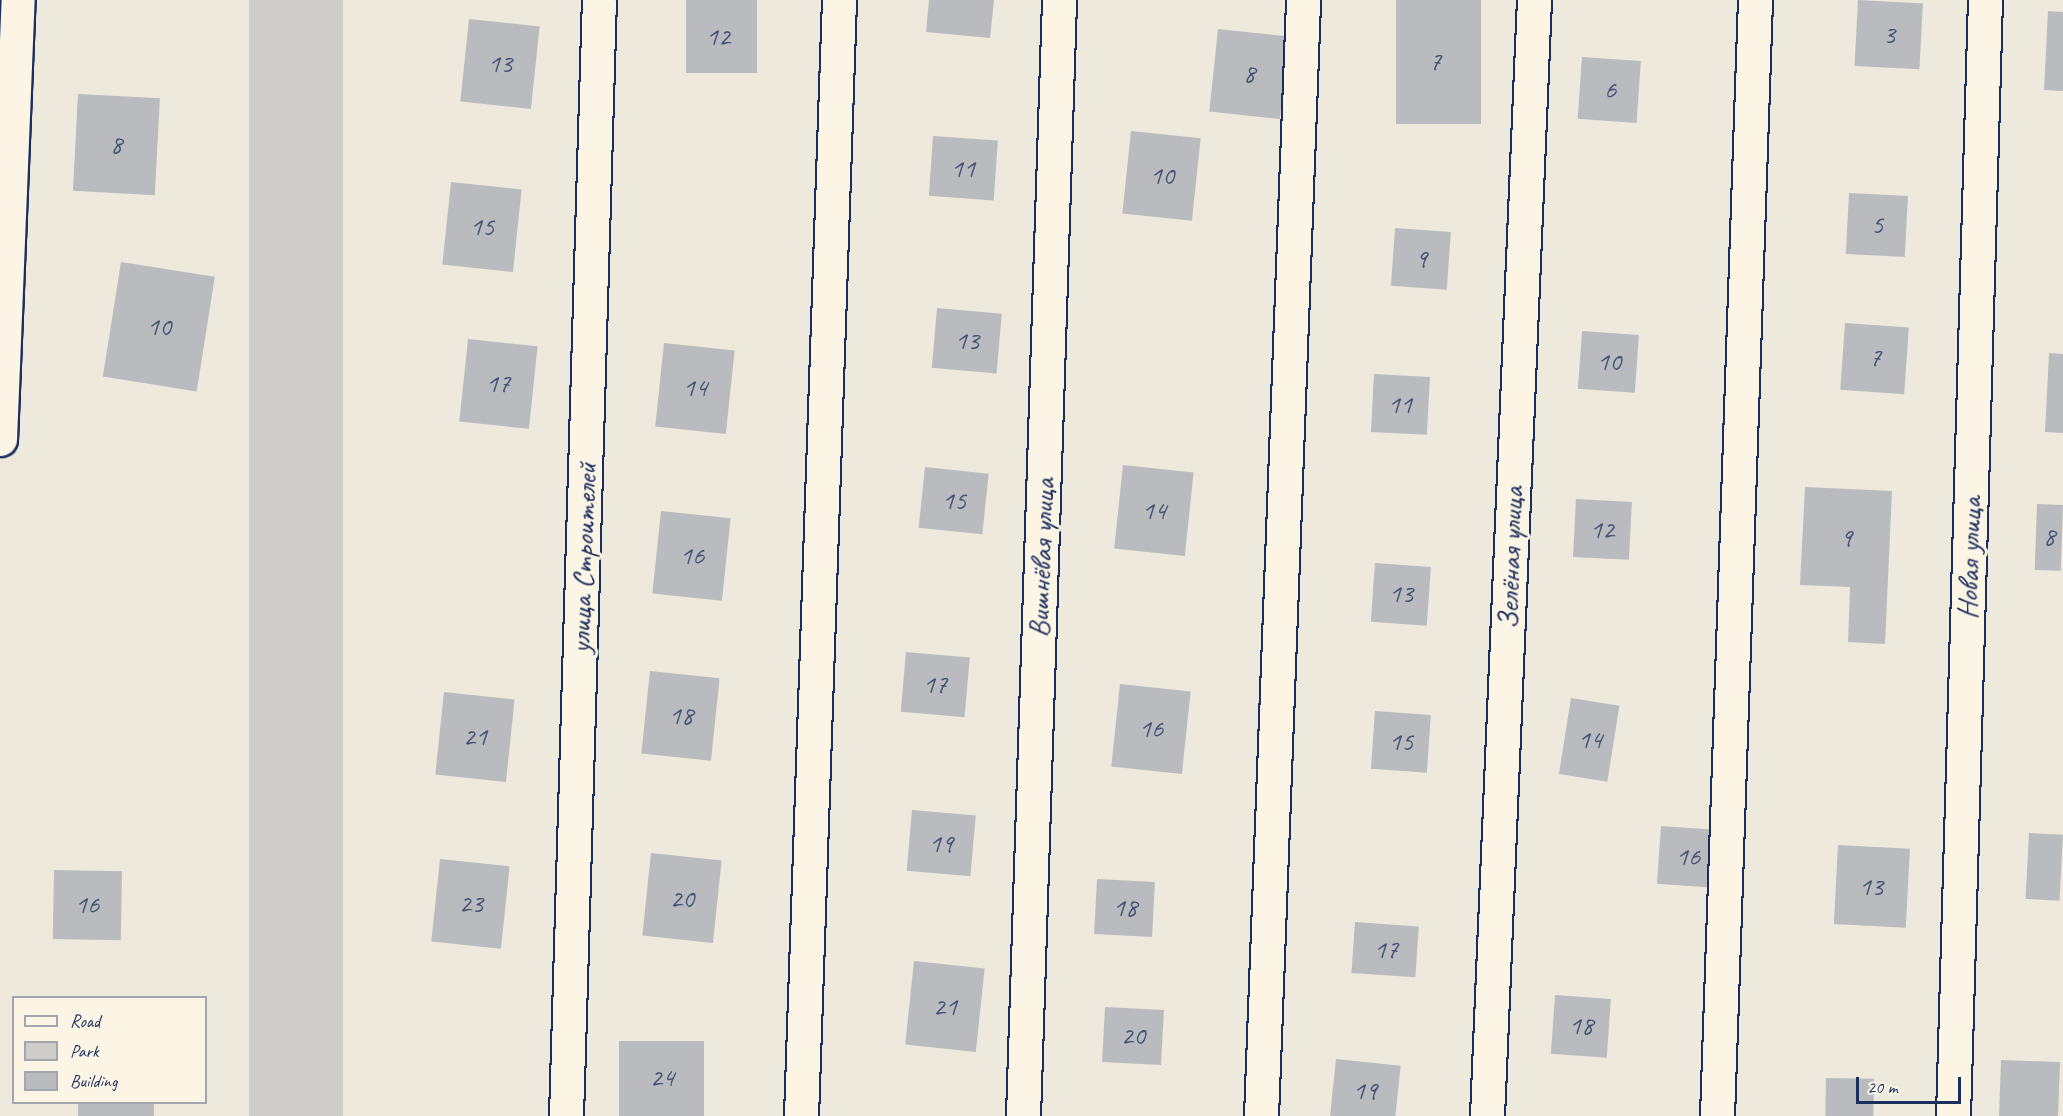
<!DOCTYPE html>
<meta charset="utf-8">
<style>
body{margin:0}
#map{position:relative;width:2063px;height:1116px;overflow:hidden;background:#eee9dd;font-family:Caveat,sans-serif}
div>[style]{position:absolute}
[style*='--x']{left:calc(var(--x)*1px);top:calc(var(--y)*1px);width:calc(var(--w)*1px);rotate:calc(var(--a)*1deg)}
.green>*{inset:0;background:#cfcdca;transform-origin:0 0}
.building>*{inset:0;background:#babbbe;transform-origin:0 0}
.roads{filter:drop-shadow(2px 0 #1b2f5e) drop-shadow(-2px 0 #1b2f5e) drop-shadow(0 2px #1b2f5e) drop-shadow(0 -2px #1b2f5e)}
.minor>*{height:33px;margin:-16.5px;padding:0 16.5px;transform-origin:16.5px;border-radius:16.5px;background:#fcf5e5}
span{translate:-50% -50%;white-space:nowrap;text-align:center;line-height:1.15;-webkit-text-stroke:6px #fcf5e5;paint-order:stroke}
.number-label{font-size:27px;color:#435276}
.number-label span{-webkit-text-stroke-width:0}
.street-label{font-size:30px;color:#1b2f5e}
.legend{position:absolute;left:12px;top:996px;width:195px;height:108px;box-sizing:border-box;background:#fcf5e5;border:2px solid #a2a6af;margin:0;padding:8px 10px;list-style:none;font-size:18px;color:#1b2f5e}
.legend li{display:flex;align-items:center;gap:12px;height:30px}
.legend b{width:30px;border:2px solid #a2a6af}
.scale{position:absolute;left:1856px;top:1077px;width:105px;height:27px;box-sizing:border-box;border:3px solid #1b2f5e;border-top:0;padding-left:8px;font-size:18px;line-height:21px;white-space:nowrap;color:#1b2f5e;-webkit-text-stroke:4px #fcf5e5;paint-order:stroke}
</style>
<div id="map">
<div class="green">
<div style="left:249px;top:0;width:94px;height:1117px"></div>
</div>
<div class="building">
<div style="left:686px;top:0;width:71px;height:73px"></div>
<div style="clip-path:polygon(929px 0,994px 0,990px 38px,926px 32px)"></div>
<div style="left:1396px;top:0;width:85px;height:124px"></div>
<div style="left:1858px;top:0;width:65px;height:66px;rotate:3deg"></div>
<div style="clip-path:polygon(2048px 11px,2063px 12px,2063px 91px,2044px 90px)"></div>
<div style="left:469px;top:19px;width:71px;height:83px;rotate:6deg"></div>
<div style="left:1218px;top:29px;width:71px;height:83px;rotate:6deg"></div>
<div style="left:1582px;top:57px;width:59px;height:62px;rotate:4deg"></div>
<div style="left:78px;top:94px;width:82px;height:97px;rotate:3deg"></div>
<div style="left:1131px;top:131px;width:70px;height:83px;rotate:6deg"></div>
<div style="left:933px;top:136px;width:65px;height:60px;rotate:4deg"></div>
<div style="left:451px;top:182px;width:71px;height:83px;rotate:6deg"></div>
<div style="left:1849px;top:193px;width:59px;height:61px;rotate:3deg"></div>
<div style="left:1395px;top:228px;width:56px;height:58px;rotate:4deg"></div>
<div style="left:121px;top:262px;width:95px;height:116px;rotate:9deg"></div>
<div style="left:937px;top:308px;width:65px;height:60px;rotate:5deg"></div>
<div style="left:1845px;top:323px;width:64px;height:67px;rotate:4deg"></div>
<div style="left:1582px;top:331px;width:57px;height:58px;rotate:4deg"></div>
<div style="left:468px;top:339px;width:70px;height:83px;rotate:6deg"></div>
<div style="left:664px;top:343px;width:71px;height:84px;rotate:6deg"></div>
<div style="clip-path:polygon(2049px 353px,2063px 354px,2063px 433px,2045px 432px)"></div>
<div style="left:1374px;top:374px;width:56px;height:58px;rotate:3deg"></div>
<div style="left:1123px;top:465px;width:71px;height:84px;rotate:6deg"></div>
<div style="left:925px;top:467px;width:64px;height:61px;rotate:6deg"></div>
<div style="clip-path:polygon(1805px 487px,1892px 491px,1885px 644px,1848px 642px,1850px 587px,1800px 585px)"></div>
<div style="left:1576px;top:499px;width:56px;height:58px;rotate:3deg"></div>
<div style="left:2037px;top:504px;width:26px;height:66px;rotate:2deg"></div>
<div style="left:661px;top:511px;width:70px;height:83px;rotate:6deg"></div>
<div style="left:1375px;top:563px;width:56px;height:59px;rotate:4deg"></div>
<div style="left:906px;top:652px;width:64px;height:60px;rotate:5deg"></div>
<div style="left:650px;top:671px;width:70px;height:83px;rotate:6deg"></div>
<div style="left:1120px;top:684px;width:71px;height:83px;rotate:6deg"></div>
<div style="left:444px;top:692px;width:71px;height:83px;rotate:6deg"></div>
<div style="left:1571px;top:698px;width:49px;height:77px;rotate:9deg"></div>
<div style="left:1375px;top:711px;width:56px;height:58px;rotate:4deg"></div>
<div style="left:912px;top:810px;width:64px;height:61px;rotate:5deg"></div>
<div style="left:1661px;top:826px;width:57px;height:58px;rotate:4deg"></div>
<div style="left:2029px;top:833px;width:34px;height:66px;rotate:3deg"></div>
<div style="left:1838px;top:845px;width:72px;height:79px;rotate:3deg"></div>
<div style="left:651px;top:853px;width:71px;height:83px;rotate:6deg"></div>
<div style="left:440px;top:859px;width:70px;height:83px;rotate:6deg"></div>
<div style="left:54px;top:870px;width:68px;height:69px;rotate:1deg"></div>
<div style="left:1097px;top:879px;width:58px;height:55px;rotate:3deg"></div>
<div style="left:1355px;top:922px;width:64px;height:51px;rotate:4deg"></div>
<div style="left:914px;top:961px;width:71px;height:84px;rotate:6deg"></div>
<div style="left:1555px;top:995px;width:56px;height:59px;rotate:4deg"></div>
<div style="left:1105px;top:1007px;width:59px;height:55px;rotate:3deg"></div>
<div style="left:619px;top:1041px;width:85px;height:75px"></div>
<div style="left:1336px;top:1059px;width:65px;height:57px;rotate:6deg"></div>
<div style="left:2001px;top:1060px;width:59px;height:56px;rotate:2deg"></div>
<div style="left:1826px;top:1078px;width:48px;height:38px;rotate:1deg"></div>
<div style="left:78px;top:1102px;width:76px;height:14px"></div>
</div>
<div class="roads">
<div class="minor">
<div style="--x:0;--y:439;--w:439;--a:-87.7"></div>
<div style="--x:566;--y:1116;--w:1116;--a:-88.31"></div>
<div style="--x:801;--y:1116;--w:1117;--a:-88.05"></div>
<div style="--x:1023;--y:1116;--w:1117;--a:-88.15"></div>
<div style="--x:1261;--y:1116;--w:1117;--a:-87.84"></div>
<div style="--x:1487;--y:1116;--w:1117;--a:-87.59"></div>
<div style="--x:1717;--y:1116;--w:1117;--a:-88.05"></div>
<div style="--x:1953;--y:1116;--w:1116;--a:-88.36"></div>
</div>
</div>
<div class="number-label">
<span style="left:1889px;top:35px">3</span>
<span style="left:718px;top:37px">12</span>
<span style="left:1435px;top:62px">7</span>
<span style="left:500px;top:64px">13</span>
<span style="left:1249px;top:74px">8</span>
<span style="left:1610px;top:90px">6</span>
<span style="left:116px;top:145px">8</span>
<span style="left:963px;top:169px">11</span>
<span style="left:1162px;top:176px">10</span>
<span style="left:1877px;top:225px">5</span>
<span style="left:482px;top:227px">15</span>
<span style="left:1421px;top:259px">9</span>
<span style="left:159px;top:327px">10</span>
<span style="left:967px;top:341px">13</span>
<span style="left:1875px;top:358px">7</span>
<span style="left:1609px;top:362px">10</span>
<span style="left:498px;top:384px">17</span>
<span style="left:695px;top:388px">14</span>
<span style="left:1400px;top:405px">11</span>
<span style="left:954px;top:501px">15</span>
<span style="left:1154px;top:511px">14</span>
<span style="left:1602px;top:530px">12</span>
<span style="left:2049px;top:537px">8</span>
<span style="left:1846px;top:538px">9</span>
<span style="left:692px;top:556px">16</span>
<span style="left:1401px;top:594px">13</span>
<span style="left:935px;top:685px">17</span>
<span style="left:681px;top:716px">18</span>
<span style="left:1151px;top:729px">16</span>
<span style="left:475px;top:737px">21</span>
<span style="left:1590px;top:740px">14</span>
<span style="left:1401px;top:742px">15</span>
<span style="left:941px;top:844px">19</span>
<span style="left:1688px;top:857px">16</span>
<span style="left:1871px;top:887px">13</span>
<span style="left:682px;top:899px">20</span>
<span style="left:471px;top:904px">23</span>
<span style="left:87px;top:905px">16</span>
<span style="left:1125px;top:908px">18</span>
<span style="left:1386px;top:950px">17</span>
<span style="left:945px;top:1007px">21</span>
<span style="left:1581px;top:1026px">18</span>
<span style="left:1133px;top:1036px">20</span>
<span style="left:662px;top:1078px">24</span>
<span style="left:1365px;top:1091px">19</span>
</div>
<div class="street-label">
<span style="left:583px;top:558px;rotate:-88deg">улица Строителей</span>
<span style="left:1041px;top:558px;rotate:-88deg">Вишнёвая улица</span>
<span style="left:1510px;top:558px;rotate:-88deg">Зелёная улица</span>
<span style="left:1969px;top:558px;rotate:-88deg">Новая улица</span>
</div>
<ul class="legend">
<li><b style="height:8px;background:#fcf5e5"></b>Road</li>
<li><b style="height:16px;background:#cfcdca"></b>Park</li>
<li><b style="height:16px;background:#babbbe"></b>Building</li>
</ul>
<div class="scale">20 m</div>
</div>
